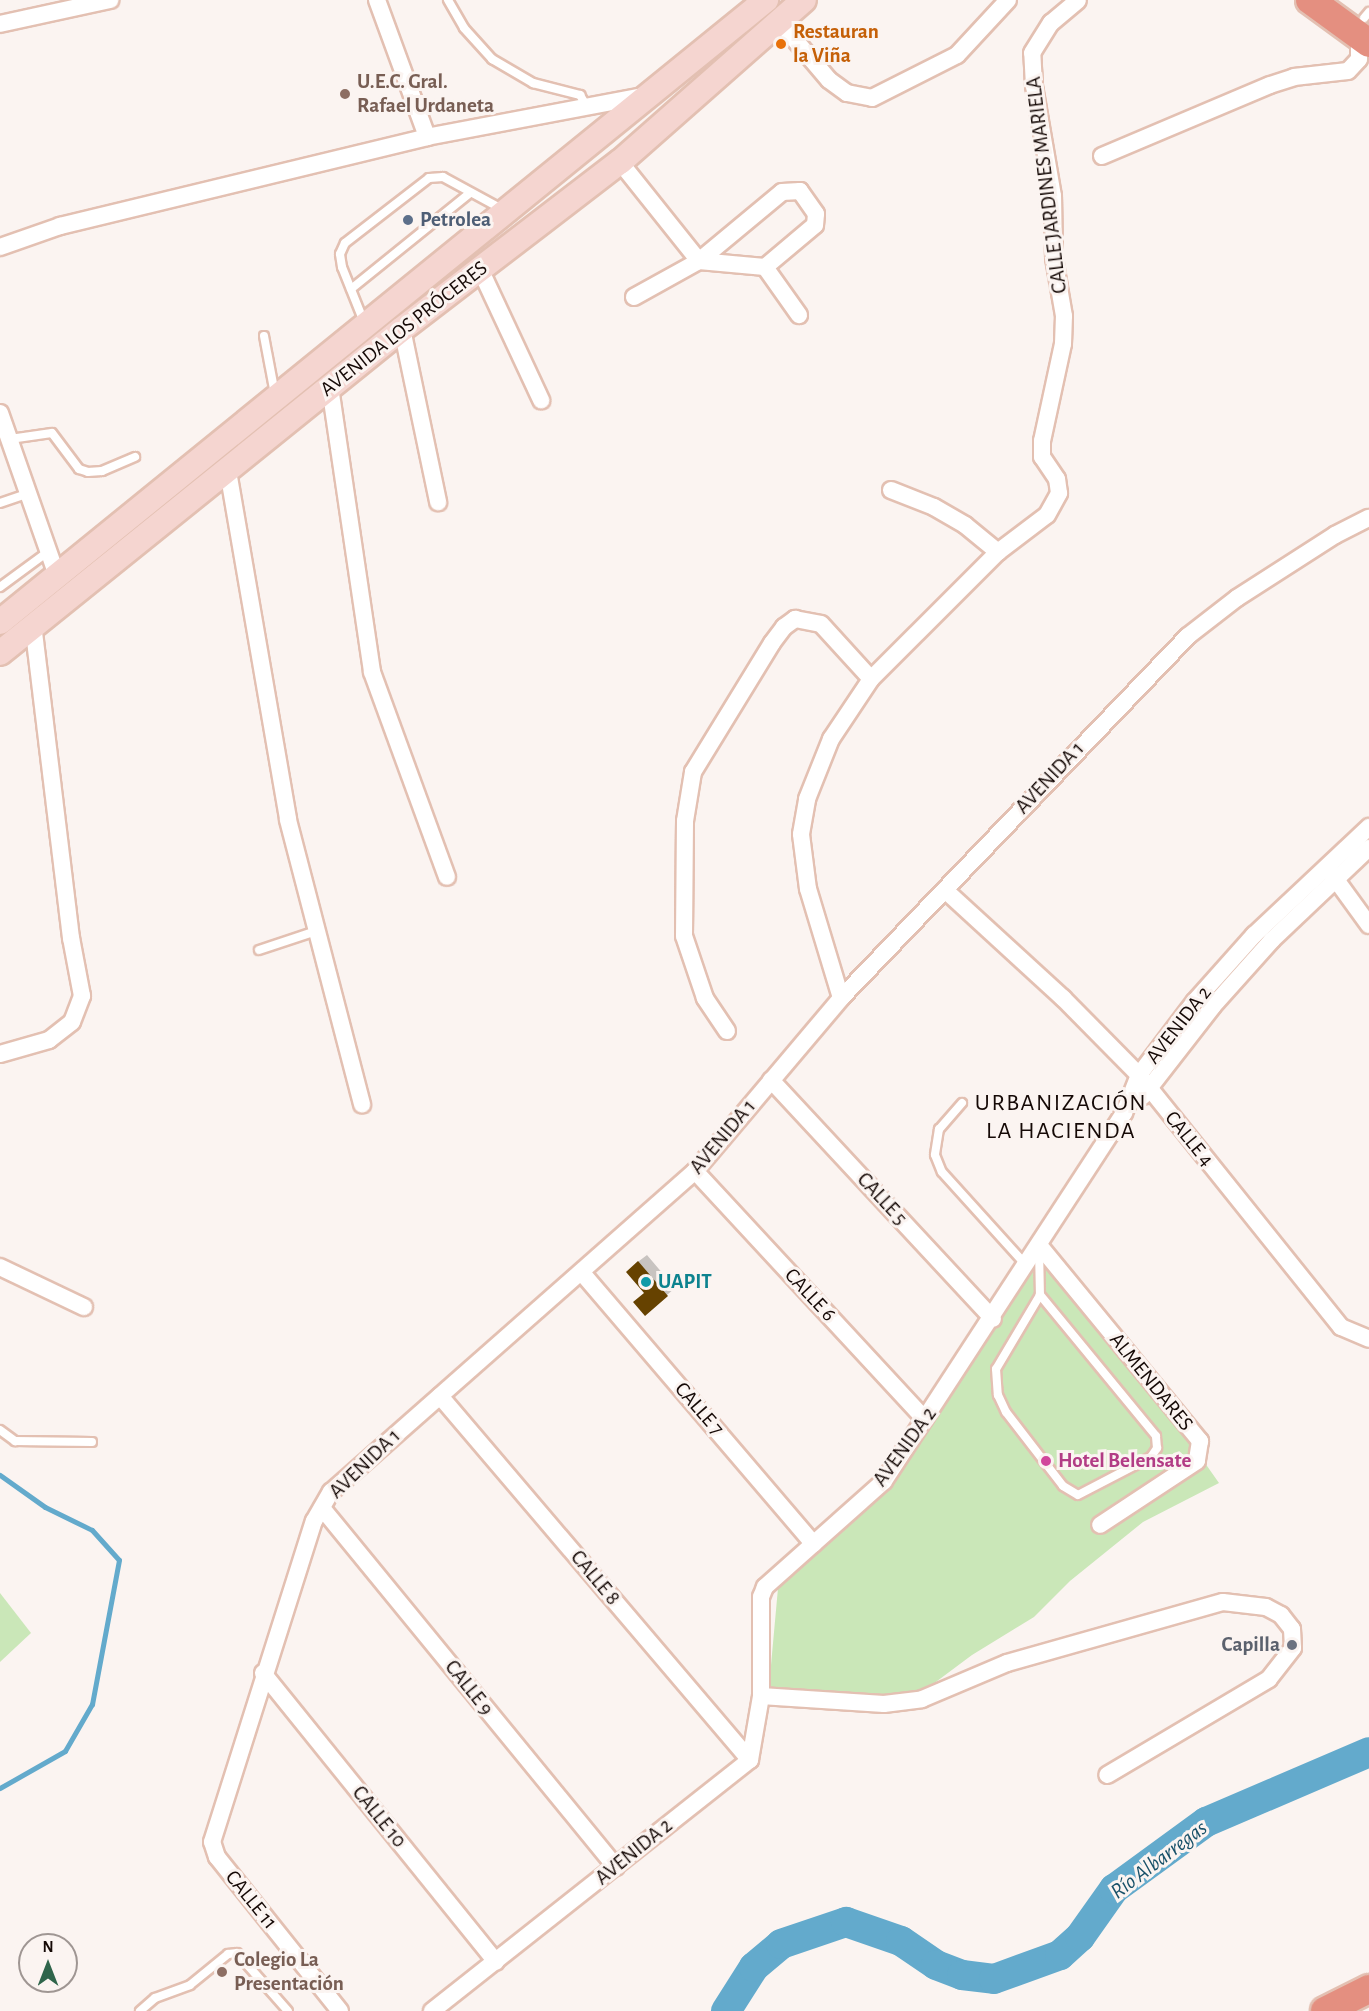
<!DOCTYPE html>
<meta charset="utf-8">
<style>
body{margin:0}
#map{position:relative;width:1369px;height:2011px;overflow:hidden;background:#fbf4f1;font-family:"Alegreya Sans",sans-serif}
div>[style]{position:absolute}
[style*='--x']{left:calc(var(--x)*1px);top:calc(var(--y)*1px);width:calc(var(--w)*1px);rotate:calc(var(--a)*1deg)}
.green>*{inset:0;background:#cae7b8}
.shadow>*{inset:0;background:#0003}
.stream>*{height:5px;margin:-2.5px;padding:0 2.5px;transform-origin:2.5px;border-radius:2.5px;background:#63aacc}
.river>*{height:30px;margin:-15px;padding:0 15px;transform-origin:15px;border-radius:15px;background:#63aacc}
.building>*{inset:0;background:#664200}
.roads{filter:drop-shadow(2px 0 #e3c0b2) drop-shadow(-2px 0 #e3c0b2) drop-shadow(0 2px #e3c0b2) drop-shadow(0 -2px #e3c0b2)}
.service>*{height:8px;margin:-4px;padding:0 4px;transform-origin:4px;border-radius:4px;background:#fff}
.minor>*{height:16px;margin:-8px;padding:0 8px;transform-origin:8px;border-radius:8px;background:#fff}
.secondary>*{height:24px;margin:-12px;padding:0 12px;transform-origin:12px;border-radius:12px;background:#f5d5d0}
.trunk>*{height:28px;margin:-14px;padding:0 14px;transform-origin:14px;border-radius:14px;background:#e48f80}
.dots>*{width:16px;height:16px;translate:-50% -50%;box-sizing:border-box;border:3px solid #fbf4f1;border-radius:50%}
span{translate:-50% -50%;white-space:nowrap;text-align:center;line-height:1.15;-webkit-text-stroke:6px #fbf4f1;paint-order:stroke}
.food-label{font-size:21px;color:#c56008;font-weight:700}
.left{translate:0 -50%;text-align:left}
.education-label{font-size:21px;color:#785e54;font-weight:700}
.street-label{font-size:21px;color:#150906}
.service-label{font-size:21px;color:#4e5e75;font-weight:700}
.culture-label{font-size:21px;color:#0d838f;font-weight:700}
.hotel-label{font-size:21px;color:#b23c85;font-weight:700}
.worship-label{font-size:21px;color:#5b616d;font-weight:700}
.right{translate:-100% -50%;text-align:right}
.water-label{font-size:22px;color:#185169;font-style:italic}
.quarter-label{font-size:24px;color:#150906;letter-spacing:1.5px}
.north{position:absolute;left:18px;top:1933px;width:60px;height:60px;box-sizing:border-box;background:#fbf4f1;border:2px solid #9f9693;border-radius:50%;rotate:0deg;font-size:16px;font-weight:700;line-height:24px;text-align:center;color:#150906}
.north::after{content:'';display:block;margin:auto;width:21px;height:27px;background:#2f654b;clip-path:polygon(50% 0,100% 100%,50% 72%,0 100%)}
</style>
<div id="map">
<div class="green">
<div style="clip-path:polygon(1019px 1259px,1046px 1266px,1181px 1429px,1219px 1483px,1143px 1522px,1070px 1581px,1034px 1617px,972px 1655px,913px 1699px,779px 1692px,769px 1687px,779px 1577px,876px 1485px,900px 1439px,978px 1327px)"></div>
<div style="clip-path:polygon(0 1593px,31px 1633px,0 1662px)"></div>
</div>
<div class="shadow">
<div style="clip-path:polygon(647px 1255px,675px 1288px,645px 1314px,646px 1293px,635px 1264px)"></div>
</div>
<div class="stream">
<div style="--x:0;--y:1475;--w:55;--a:35.4"></div>
<div style="--x:45;--y:1507;--w:52;--a:26.1"></div>
<div style="--x:92;--y:1530;--w:40;--a:48"></div>
<div style="--x:119;--y:1560;--w:147;--a:100.6"></div>
<div style="--x:92;--y:1704;--w:54;--a:119.9"></div>
<div style="--x:65;--y:1751;--w:75;--a:150.4"></div>
</div>
<div class="river">
<div style="--x:726;--y:2011;--w:52;--a:-57.5"></div>
<div style="--x:754;--y:1967;--w:35;--a:-40"></div>
<div style="--x:781;--y:1944;--w:69;--a:-18.7"></div>
<div style="--x:846;--y:1922;--w:58;--a:19.1"></div>
<div style="--x:901;--y:1941;--w:42;--a:34.4"></div>
<div style="--x:936;--y:1965;--w:28;--a:21"></div>
<div style="--x:962;--y:1975;--w:32;--a:7"></div>
<div style="--x:994;--y:1979;--w:70;--a:-20"></div>
<div style="--x:1060;--y:1955;--w:27;--a:-42"></div>
<div style="--x:1080;--y:1937;--w:59;--a:-54.7"></div>
<div style="--x:1114;--y:1889;--w:114;--a:-36.1"></div>
<div style="--x:1206;--y:1822;--w:177;--a:-23.2"></div>
</div>
<div class="building">
<div style="clip-path:polygon(638px 1261px,668px 1296px,645px 1316px,633px 1302px,644px 1293px,626px 1272px)"></div>
</div>
<div class="roads">
<div class="service">
<div style="--x:448;--y:0;--w:32;--a:60"></div>
<div style="--x:464;--y:28;--w:42;--a:47.9"></div>
<div style="--x:492;--y:59;--w:48;--a:30.3"></div>
<div style="--x:533;--y:83;--w:49;--a:14.3"></div>
<div style="--x:580;--y:95;--w:14;--a:60"></div>
<div style="--x:1364;--y:18;--w:8;--a:-50"></div>
<div style="--x:351;--y:289;--w:153;--a:-38.9"></div>
<div style="--x:364;--y:322;--w:59;--a:-111.8"></div>
<div style="--x:342;--y:267;--w:13;--a:-99"></div>
<div style="--x:340;--y:254;--w:12;--a:-66"></div>
<div style="--x:345;--y:243;--w:106;--a:-37.7"></div>
<div style="--x:429;--y:178;--w:14;--a:-4"></div>
<div style="--x:443;--y:177;--w:67;--a:28.5"></div>
<div style="--x:264;--y:336;--w:59;--a:79.3"></div>
<div style="--x:10;--y:439;--w:42;--a:-8.1"></div>
<div style="--x:52;--y:433;--w:45;--a:53.1"></div>
<div style="--x:79;--y:469;--w:9;--a:18"></div>
<div style="--x:88;--y:472;--w:14;--a:-4"></div>
<div style="--x:102;--y:471;--w:36;--a:-23"></div>
<div style="--x:0;--y:503;--w:31;--a:-19"></div>
<div style="--x:0;--y:587;--w:61;--a:-36.3"></div>
<div style="--x:259;--y:950;--w:63;--a:-18.4"></div>
<div style="--x:962;--y:1103;--w:35;--a:131"></div>
<div style="--x:939;--y:1129;--w:26;--a:99"></div>
<div style="--x:935;--y:1155;--w:18;--a:68"></div>
<div style="--x:942;--y:1172;--w:125;--a:47.9"></div>
<div style="--x:1039;--y:1249;--w:46;--a:88.8"></div>
<div style="--x:1040;--y:1295;--w:86;--a:120.7"></div>
<div style="--x:996;--y:1369;--w:26;--a:86"></div>
<div style="--x:998;--y:1395;--w:19;--a:65"></div>
<div style="--x:1006;--y:1412;--w:93;--a:52.4"></div>
<div style="--x:1063;--y:1486;--w:17;--a:31"></div>
<div style="--x:1078;--y:1495;--w:82;--a:-27.5"></div>
<div style="--x:1151;--y:1457;--w:11;--a:-56"></div>
<div style="--x:1157;--y:1448;--w:12;--a:-95"></div>
<div style="--x:1156;--y:1436;--w:183;--a:-129.4"></div>
<div style="--x:0;--y:1430;--w:19;--a:36"></div>
<div style="--x:15;--y:1441;--w:77;--a:0.7"></div>
<div style="--x:140;--y:2011;--w:20;--a:-41"></div>
<div style="--x:155;--y:1998;--w:37;--a:-20"></div>
<div style="--x:190;--y:1985;--w:49;--a:-39.2"></div>
<div style="--x:228;--y:1954;--w:9;--a:-6"></div>
<div style="--x:237;--y:1953;--w:77;--a:48.7"></div>
</div>
<div class="minor">
<div style="--x:377;--y:0;--w:146;--a:69.9"></div>
<div style="--x:779;--y:21;--w:77;--a:49.7"></div>
<div style="--x:829;--y:80;--w:22;--a:36"></div>
<div style="--x:847;--y:93;--w:25;--a:11"></div>
<div style="--x:872;--y:98;--w:95;--a:-26.8"></div>
<div style="--x:957;--y:55;--w:75;--a:-47.2"></div>
<div style="--x:0;--y:24;--w:113;--a:-12.3"></div>
<div style="--x:1102;--y:156;--w:182;--a:-22.9"></div>
<div style="--x:1270;--y:85;--w:25;--a:-18"></div>
<div style="--x:1294;--y:77;--w:54;--a:-6.3"></div>
<div style="--x:1348;--y:71;--w:16;--a:-47"></div>
<div style="--x:1359;--y:59;--w:23;--a:-90"></div>
<div style="--x:620;--y:162;--w:127;--a:51.4"></div>
<div style="--x:699;--y:261;--w:108;--a:-39.7"></div>
<div style="--x:782;--y:192;--w:18;--a:-3"></div>
<div style="--x:800;--y:191;--w:28;--a:55"></div>
<div style="--x:816;--y:214;--w:11;--a:95"></div>
<div style="--x:815;--y:225;--w:65;--a:140"></div>
<div style="--x:765;--y:267;--w:59;--a:54.7"></div>
<div style="--x:0;--y:247;--w:64;--a:-19.3"></div>
<div style="--x:60;--y:226;--w:378;--a:-13.6"></div>
<div style="--x:427;--y:137;--w:221;--a:-10.7"></div>
<div style="--x:480;--y:269;--w:145;--a:65"></div>
<div style="--x:634;--y:297;--w:74;--a:-29"></div>
<div style="--x:699;--y:261;--w:66;--a:5.2"></div>
<div style="--x:402;--y:329;--w:177;--a:78.2"></div>
<div style="--x:330;--y:387;--w:288;--a:81.6"></div>
<div style="--x:372;--y:672;--w:218;--a:69.9"></div>
<div style="--x:0;--y:413;--w:170;--a:70.7"></div>
<div style="--x:228;--y:471;--w:354;--a:80.2"></div>
<div style="--x:288;--y:820;--w:294;--a:75.4"></div>
<div style="--x:891;--y:490;--w:46;--a:21.6"></div>
<div style="--x:934;--y:507;--w:36;--a:30"></div>
<div style="--x:965;--y:525;--w:43;--a:39.3"></div>
<div style="--x:1329;--y:870;--w:68;--a:54"></div>
<div style="--x:945;--y:890;--w:160;--a:42.5"></div>
<div style="--x:1063;--y:998;--w:108;--a:45.4"></div>
<div style="--x:1139;--y:1075;--w:323;--a:51.3"></div>
<div style="--x:1341;--y:1327;--w:30;--a:23"></div>
<div style="--x:841;--y:998;--w:114;--a:-106.8"></div>
<div style="--x:808;--y:889;--w:55;--a:-97.3"></div>
<div style="--x:801;--y:834;--w:36;--a:-80"></div>
<div style="--x:807;--y:799;--w:65;--a:-68.2"></div>
<div style="--x:831;--y:739;--w:72;--a:-56.3"></div>
<div style="--x:871;--y:679;--w:180;--a:-45"></div>
<div style="--x:998;--y:552;--w:61;--a:-37.1"></div>
<div style="--x:1047;--y:515;--w:25;--a:-61"></div>
<div style="--x:1059;--y:493;--w:14;--a:-98"></div>
<div style="--x:1057;--y:479;--w:27;--a:-124"></div>
<div style="--x:1042;--y:457;--w:16;--a:-90"></div>
<div style="--x:1042;--y:441;--w:99;--a:-77.8"></div>
<div style="--x:1063;--y:344;--w:28;--a:-88"></div>
<div style="--x:1064;--y:316;--w:59;--a:-99.8"></div>
<div style="--x:1054;--y:258;--w:62;--a:-90.9"></div>
<div style="--x:1053;--y:196;--w:112;--a:-99.8"></div>
<div style="--x:1034;--y:86;--w:33;--a:-93"></div>
<div style="--x:1032;--y:53;--w:36;--a:-58"></div>
<div style="--x:1051;--y:23;--w:35;--a:-40"></div>
<div style="--x:727;--y:1031;--w:40;--a:-124"></div>
<div style="--x:705;--y:998;--w:65;--a:-108.7"></div>
<div style="--x:684;--y:936;--w:115;--a:-89.5"></div>
<div style="--x:685;--y:821;--w:50;--a:-80.7"></div>
<div style="--x:693;--y:772;--w:151;--a:-58.5"></div>
<div style="--x:772;--y:643;--w:20;--a:-53"></div>
<div style="--x:784;--y:627;--w:14;--a:-36"></div>
<div style="--x:795;--y:619;--w:26;--a:11"></div>
<div style="--x:821;--y:624;--w:74;--a:47.7"></div>
<div style="--x:0;--y:1054;--w:51;--a:-15.9"></div>
<div style="--x:49;--y:1040;--w:29;--a:-38"></div>
<div style="--x:72;--y:1022;--w:28;--a:-69"></div>
<div style="--x:82;--y:996;--w:59;--a:-100.7"></div>
<div style="--x:71;--y:938;--w:315;--a:-96.9"></div>
<div style="--x:771;--y:1080;--w:326;--a:47.1"></div>
<div style="--x:1143;--y:1096;--w:114;--a:-52.1"></div>
<div style="--x:1213;--y:1006;--w:89;--a:-48.2"></div>
<div style="--x:1272;--y:940;--w:134;--a:-43.5"></div>
<div style="--x:695;--y:1171;--w:338;--a:47.2"></div>
<div style="--x:1039;--y:1245;--w:254;--a:50.6"></div>
<div style="--x:1200;--y:1441;--w:20;--a:99"></div>
<div style="--x:1197;--y:1461;--w:116;--a:146.6"></div>
<div style="--x:0;--y:1267;--w:93;--a:25.5"></div>
<div style="--x:583;--y:1274;--w:355;--a:49.5"></div>
<div style="--x:440;--y:1396;--w:478;--a:49.6"></div>
<div style="--x:322;--y:1508;--w:464;--a:50.7"></div>
<div style="--x:263;--y:1673;--w:371;--a:51.1"></div>
<div style="--x:761;--y:1696;--w:123;--a:3.7"></div>
<div style="--x:884;--y:1704;--w:38;--a:-7"></div>
<div style="--x:922;--y:1699;--w:92;--a:-23"></div>
<div style="--x:1007;--y:1663;--w:224;--a:-15.8"></div>
<div style="--x:1223;--y:1602;--w:43;--a:6.6"></div>
<div style="--x:1266;--y:1607;--w:17;--a:28"></div>
<div style="--x:1281;--y:1615;--w:18;--a:52"></div>
<div style="--x:1292;--y:1629;--w:19;--a:87"></div>
<div style="--x:1293;--y:1648;--w:39;--a:128"></div>
<div style="--x:1269;--y:1679;--w:188;--a:149.3"></div>
<div style="--x:340;--y:2011;--w:197;--a:-128.6"></div>
<div style="--x:217;--y:1857;--w:16;--a:-108"></div>
<div style="--x:212;--y:1842;--w:337;--a:-72.4"></div>
<div style="--x:314;--y:1521;--w:34;--a:-60"></div>
<div style="--x:331;--y:1492;--w:485;--a:-41.4"></div>
<div style="--x:695;--y:1171;--w:226;--a:-49.8"></div>
<div style="--x:841;--y:998;--w:501;--a:-46.21"></div>
<div style="--x:1188;--y:636;--w:62;--a:-37.8"></div>
<div style="--x:1237;--y:598;--w:117;--a:-32.7"></div>
<div style="--x:1335;--y:535;--w:38;--a:-27"></div>
<div style="--x:432;--y:2011;--w:405;--a:-38.3"></div>
<div style="--x:750;--y:1760;--w:65;--a:-80.2"></div>
<div style="--x:761;--y:1696;--w:99;--a:-90"></div>
<div style="--x:761;--y:1597;--w:11;--a:-68"></div>
<div style="--x:765;--y:1587;--w:159;--a:-41.7"></div>
<div style="--x:884;--y:1481;--w:439;--a:-56.9"></div>
<div style="--x:1124;--y:1113;--w:41;--a:-68.5"></div>
<div style="--x:1139;--y:1075;--w:93;--a:-52.9"></div>
<div style="--x:1195;--y:1001;--w:89;--a:-48.2"></div>
<div style="--x:1254;--y:935;--w:158;--a:-43.2"></div>
</div>
<div class="secondary">
<div style="--x:0;--y:622;--w:987;--a:-39.08"></div>
<div style="--x:0;--y:653;--w:516;--a:-38.87"></div>
<div style="--x:402;--y:329;--w:275;--a:-37.5"></div>
<div style="--x:620;--y:162;--w:245;--a:-41.4"></div>
</div>
<div class="trunk">
<div style="--x:1310;--y:0;--w:73;--a:36.1"></div>
<div style="--x:1325;--y:2011;--w:49;--a:-26.6"></div>
</div>
</div>
<div class="dots">
<div style="left:781px;top:44px;background:#e8710a"></div>
<div style="left:345px;top:94px;background:#8d6e63"></div>
<div style="left:408px;top:220px;background:#5c6f8a"></div>
<div style="left:646px;top:1282px;background:#0f9aa8"></div>
<div style="left:1046px;top:1461px;background:#d1479c"></div>
<div style="left:1292px;top:1645px;background:#6b7280"></div>
<div style="left:222px;top:1972px;background:#8d6e63"></div>
</div>
<div class="food-label">
<span class="left" style="left:793px;top:44px">Restauran<br>la Viña</span>
</div>
<div class="education-label">
<span class="left" style="left:357px;top:94px">U.E.C. Gral.<br>Rafael Urdaneta</span>
<span class="left" style="left:234px;top:1972px">Colegio La<br>Presentación</span>
</div>
<div class="street-label">
<span style="left:1047px;top:185px;rotate:-97deg">CALLE JARDINES MARIELA</span>
<span style="left:404px;top:329px;rotate:-38deg">AVENIDA LOS PRÓCERES</span>
<span style="left:1050px;top:778px;rotate:-47deg">AVENIDA 1</span>
<span style="left:1179px;top:1025px;rotate:-52deg">AVENIDA 2</span>
<span style="left:723px;top:1137px;rotate:-50deg">AVENIDA 1</span>
<span style="left:1189px;top:1139px;rotate:51deg">CALLE 4</span>
<span style="left:882px;top:1199px;rotate:47deg">CALLE 5</span>
<span style="left:810px;top:1295px;rotate:47deg">CALLE 6</span>
<span style="left:1151px;top:1382px;rotate:51deg">ALMENDARES</span>
<span style="left:699px;top:1409px;rotate:49deg">CALLE 7</span>
<span style="left:905px;top:1447px;rotate:-54deg">AVENIDA 2</span>
<span style="left:365px;top:1464px;rotate:-44deg">AVENIDA 1</span>
<span style="left:595px;top:1578px;rotate:50deg">CALLE 8</span>
<span style="left:469px;top:1688px;rotate:51deg">CALLE 9</span>
<span style="left:379px;top:1817px;rotate:51deg">CALLE 10</span>
<span style="left:634px;top:1852px;rotate:-39deg">AVENIDA 2</span>
<span style="left:251px;top:1900px;rotate:51deg">CALLE 11</span>
</div>
<div class="service-label">
<span class="left" style="left:420px;top:220px">Petrolea</span>
</div>
<div class="culture-label">
<span class="left" style="left:658px;top:1282px">UAPIT</span>
</div>
<div class="hotel-label">
<span class="left" style="left:1058px;top:1461px">Hotel Belensate</span>
</div>
<div class="worship-label">
<span class="right" style="left:1280px;top:1645px">Capilla</span>
</div>
<div class="water-label">
<span style="left:1159px;top:1860px;rotate:-37deg">Río Albarregas</span>
</div>
<div class="quarter-label">
<span style="left:1061px;top:1118px">URBANIZACIÓN<br>LA HACIENDA</span>
</div>
<div class="north">N</div>
</div>
